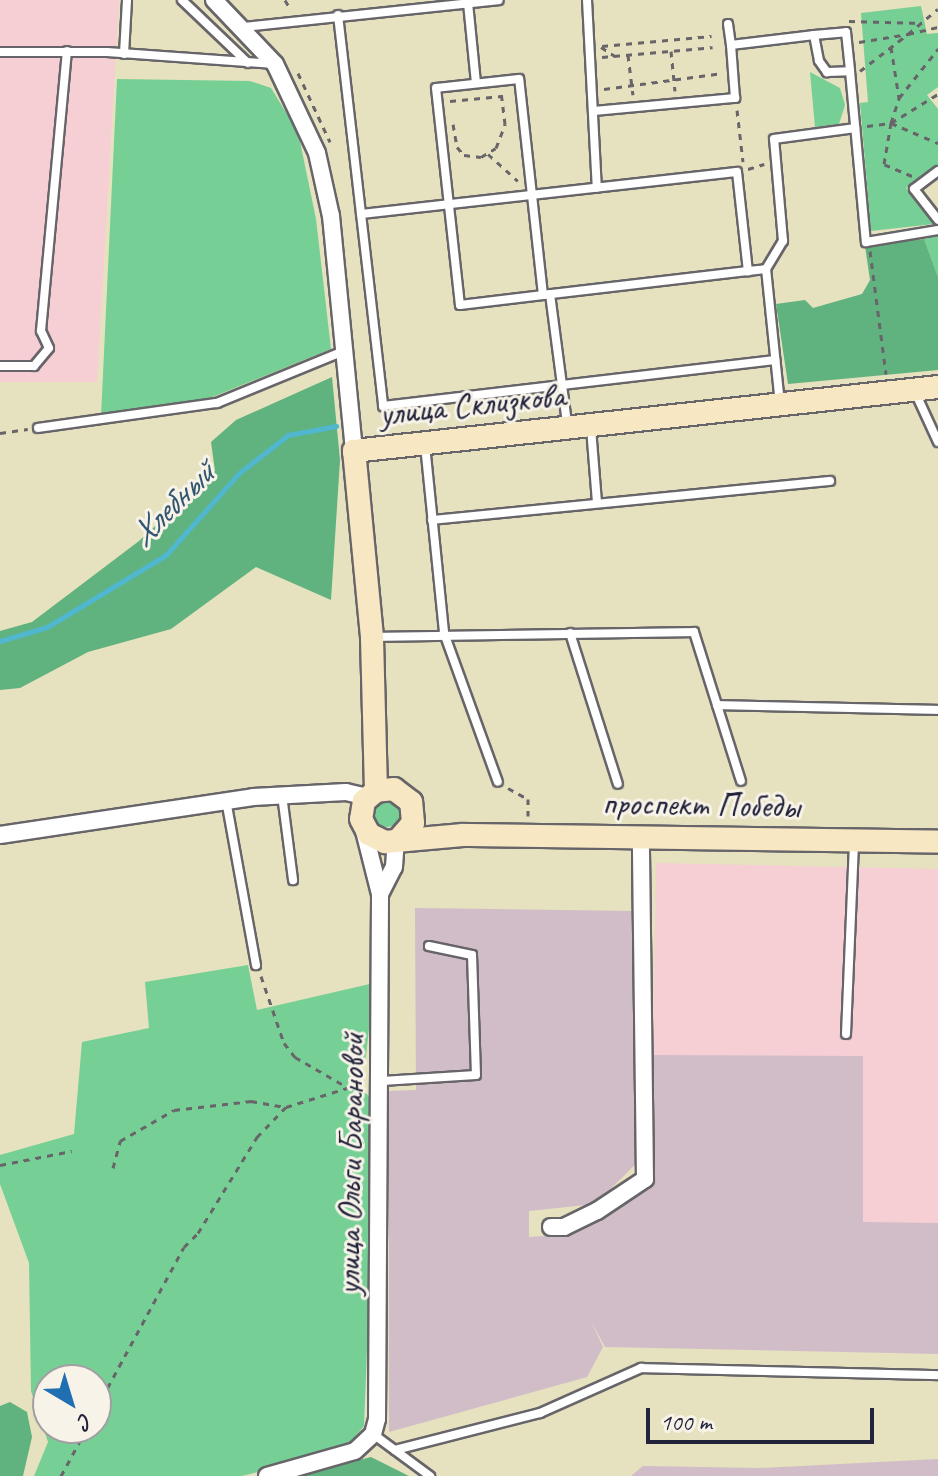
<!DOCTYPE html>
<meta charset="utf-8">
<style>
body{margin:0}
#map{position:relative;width:938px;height:1476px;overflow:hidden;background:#e6e1be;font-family:Caveat,sans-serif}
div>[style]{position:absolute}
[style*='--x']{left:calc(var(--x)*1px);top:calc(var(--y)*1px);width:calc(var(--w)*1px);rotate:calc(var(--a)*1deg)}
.built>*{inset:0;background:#f6cfd5}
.industrial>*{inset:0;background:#d1bdc8}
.green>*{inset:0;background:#76cf95}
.round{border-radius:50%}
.forest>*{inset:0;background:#60b27e}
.stream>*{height:5px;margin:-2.5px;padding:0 2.5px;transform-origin:2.5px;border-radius:2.5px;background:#50b7cf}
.path>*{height:3px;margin-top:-1.5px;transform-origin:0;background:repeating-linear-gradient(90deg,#676569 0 6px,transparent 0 12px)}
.roads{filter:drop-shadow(2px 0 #676569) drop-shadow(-2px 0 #676569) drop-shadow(0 2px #676569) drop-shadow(0 -2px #676569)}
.lane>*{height:8px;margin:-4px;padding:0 4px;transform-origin:4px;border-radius:4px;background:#fff}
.street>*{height:16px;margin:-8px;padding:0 8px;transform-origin:8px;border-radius:8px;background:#fff}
.secondary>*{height:22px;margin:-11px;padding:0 11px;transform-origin:11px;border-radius:11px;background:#f7e8c3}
span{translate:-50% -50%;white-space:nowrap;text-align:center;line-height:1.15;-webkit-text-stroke:6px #f7f3e8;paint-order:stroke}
.street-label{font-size:34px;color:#22223b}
.water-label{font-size:36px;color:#32566f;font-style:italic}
.north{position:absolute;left:32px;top:1364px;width:80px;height:80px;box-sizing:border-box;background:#f7f3e8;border:2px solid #a29fa3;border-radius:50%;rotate:142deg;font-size:22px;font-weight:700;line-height:32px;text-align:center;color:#22223b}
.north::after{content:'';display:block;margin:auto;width:28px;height:36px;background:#1f6fb2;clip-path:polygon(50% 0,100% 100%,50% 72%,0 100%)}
.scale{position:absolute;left:646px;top:1408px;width:228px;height:36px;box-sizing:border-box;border:4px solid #22223b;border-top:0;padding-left:10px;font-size:24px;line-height:28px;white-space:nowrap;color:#22223b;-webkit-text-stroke:6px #f7f3e8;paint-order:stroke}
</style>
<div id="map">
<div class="built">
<div style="clip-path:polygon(0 0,119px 0,97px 382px,0 382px)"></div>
<div style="clip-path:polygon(656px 863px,938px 869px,938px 1223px,863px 1223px,653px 1055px)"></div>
</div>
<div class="industrial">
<div style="clip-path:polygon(415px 908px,632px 911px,639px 1161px,595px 1204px,529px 1211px,529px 1237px,563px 1235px,653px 1187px,653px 1055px,863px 1056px,863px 1222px,938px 1223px,938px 1354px,605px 1347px,591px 1321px,603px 1347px,587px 1377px,389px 1432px,389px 1091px,416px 1090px)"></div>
<div style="clip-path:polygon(938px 1459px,938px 1476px,631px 1476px,643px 1466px,760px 1468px)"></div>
</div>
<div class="green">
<div style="clip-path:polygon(921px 6px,927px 34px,938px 33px,938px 87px,927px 95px,938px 109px,938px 165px,906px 188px,934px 224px,871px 231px,860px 103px,868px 102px,861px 13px)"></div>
<div style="clip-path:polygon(810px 72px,840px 88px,845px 105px,839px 124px,815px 127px)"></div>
<div style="clip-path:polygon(117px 79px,250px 81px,271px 88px,298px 132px,316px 219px,331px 349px,210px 398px,101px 416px)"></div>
<div style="clip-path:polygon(938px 236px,938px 277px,924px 239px)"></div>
<div class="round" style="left:374px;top:801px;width:26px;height:26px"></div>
<div style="clip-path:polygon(evenodd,248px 965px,257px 1010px,374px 983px,366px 1056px,360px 1073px,350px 1080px,369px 1096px,375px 1149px,364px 1426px,344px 1450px,242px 1476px,34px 1476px,48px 1442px,31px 1391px,29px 1263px,0 1184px,0 1155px,74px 1134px,82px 1042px,149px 1028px,145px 982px,248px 965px,48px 1380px,96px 1380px,96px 1428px,48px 1428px,48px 1380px)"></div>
</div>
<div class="forest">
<div style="clip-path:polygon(924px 239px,938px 277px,938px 370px,788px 384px,776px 304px,805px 300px,813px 308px,862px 294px,870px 280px,865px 246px)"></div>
<div style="clip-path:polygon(332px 377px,340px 460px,331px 600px,256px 567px,171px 629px,88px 652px,20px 688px,0 690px,0 631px,32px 622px,139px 541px,215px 471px,211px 442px,236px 420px)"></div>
<div style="clip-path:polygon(10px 1402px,27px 1412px,32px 1437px,23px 1476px,0 1476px,0 1406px)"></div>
<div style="clip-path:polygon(371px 1457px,409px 1476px,299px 1476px)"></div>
</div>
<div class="stream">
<div style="--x:0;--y:641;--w:49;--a:-16.6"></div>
<div style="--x:47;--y:627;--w:139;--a:-31.2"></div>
<div style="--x:166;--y:555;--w:110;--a:-48.3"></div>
<div style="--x:239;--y:473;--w:62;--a:-37.8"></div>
<div style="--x:288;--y:435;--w:49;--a:-10.6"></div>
</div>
<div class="path">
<div style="--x:285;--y:0;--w:12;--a:59"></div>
<div style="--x:849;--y:21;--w:73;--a:1.6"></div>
<div style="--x:859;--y:42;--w:50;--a:-9.3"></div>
<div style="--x:908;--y:34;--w:39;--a:-40"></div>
<div style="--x:602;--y:46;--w:110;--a:-5.2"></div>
<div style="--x:601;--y:47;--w:17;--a:33"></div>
<div style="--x:891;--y:47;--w:52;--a:81.1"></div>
<div style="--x:671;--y:51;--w:40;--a:84.3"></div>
<div style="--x:628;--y:55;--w:40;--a:82.9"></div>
<div style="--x:602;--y:57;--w:111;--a:-5.1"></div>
<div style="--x:860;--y:71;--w:61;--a:-37.6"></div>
<div style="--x:908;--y:34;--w:31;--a:-13"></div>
<div style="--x:298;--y:73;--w:76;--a:65.1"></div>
<div style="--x:604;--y:89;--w:120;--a:-7.7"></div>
<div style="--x:450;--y:101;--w:52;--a:-5.5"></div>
<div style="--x:737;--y:110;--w:52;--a:83.4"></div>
<div style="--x:891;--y:123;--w:51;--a:23.1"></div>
<div style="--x:453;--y:124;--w:23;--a:80"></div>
<div style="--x:457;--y:147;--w:11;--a:49"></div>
<div style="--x:464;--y:155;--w:17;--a:7"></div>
<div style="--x:481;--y:157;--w:17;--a:-31"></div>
<div style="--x:496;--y:148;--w:26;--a:-69"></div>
<div style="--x:505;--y:124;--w:33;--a:-97"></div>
<div style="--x:867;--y:126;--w:24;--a:-7"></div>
<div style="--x:891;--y:123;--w:55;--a:-31.7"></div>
<div style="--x:488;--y:154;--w:40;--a:42"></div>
<div style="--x:748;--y:169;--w:17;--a:-17"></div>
<div style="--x:912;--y:176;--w:30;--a:-157"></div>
<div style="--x:884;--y:164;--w:42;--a:-80.3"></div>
<div style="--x:891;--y:123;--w:26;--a:-72"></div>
<div style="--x:899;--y:98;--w:63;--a:-51.5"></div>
<div style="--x:870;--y:251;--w:124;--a:82.6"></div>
<div style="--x:0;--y:433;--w:28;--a:-8"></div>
<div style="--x:508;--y:788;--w:23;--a:29"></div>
<div style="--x:528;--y:799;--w:17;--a:90"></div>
<div style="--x:261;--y:976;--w:71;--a:71.1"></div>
<div style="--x:284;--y:1043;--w:18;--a:52"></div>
<div style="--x:295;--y:1057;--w:60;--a:30"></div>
<div style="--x:0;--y:1165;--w:73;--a:-11"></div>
<div style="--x:113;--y:1168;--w:28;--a:-75"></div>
<div style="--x:120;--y:1141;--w:62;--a:-29.9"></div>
<div style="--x:174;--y:1110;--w:78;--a:-6.7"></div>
<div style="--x:251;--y:1101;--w:36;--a:10"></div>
<div style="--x:96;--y:1409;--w:184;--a:-61.5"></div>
<div style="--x:184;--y:1247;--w:20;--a:-45"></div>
<div style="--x:198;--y:1233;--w:113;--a:-58.4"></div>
<div style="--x:257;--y:1137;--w:42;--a:-46"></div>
<div style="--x:286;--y:1107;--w:81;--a:-17.3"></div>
<div style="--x:61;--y:1476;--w:55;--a:-61.6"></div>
</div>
<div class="roads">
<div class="lane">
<div style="--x:182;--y:0;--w:91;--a:43.7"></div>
<div style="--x:587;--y:0;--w:188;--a:87"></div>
<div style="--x:468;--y:3;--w:80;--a:84.3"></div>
<div style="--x:338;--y:15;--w:394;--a:83.4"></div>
<div style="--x:383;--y:406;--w:395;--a:-6.7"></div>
<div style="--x:728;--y:24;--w:21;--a:82"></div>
<div style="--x:243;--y:27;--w:257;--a:-6"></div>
<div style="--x:814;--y:35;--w:32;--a:-5"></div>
<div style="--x:846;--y:32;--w:39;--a:84"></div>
<div style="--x:0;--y:52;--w:107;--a:0"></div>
<div style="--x:107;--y:52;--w:168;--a:4.1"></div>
<div style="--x:124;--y:54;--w:54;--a:-86.8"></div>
<div style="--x:594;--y:111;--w:142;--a:-5.3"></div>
<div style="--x:735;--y:98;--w:53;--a:-94.3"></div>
<div style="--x:731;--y:45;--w:84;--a:-6.9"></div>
<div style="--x:814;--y:35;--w:26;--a:79"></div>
<div style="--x:819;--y:61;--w:14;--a:54"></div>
<div style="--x:827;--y:72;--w:23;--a:-2"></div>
<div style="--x:850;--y:71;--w:172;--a:84.7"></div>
<div style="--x:866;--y:242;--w:73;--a:-9.5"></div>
<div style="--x:938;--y:171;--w:30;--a:143"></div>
<div style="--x:914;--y:189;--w:39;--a:52"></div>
<div style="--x:361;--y:214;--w:378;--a:-6.4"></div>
<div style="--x:737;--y:172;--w:100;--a:83.7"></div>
<div style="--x:550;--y:294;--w:131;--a:82.5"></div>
<div style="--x:543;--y:295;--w:217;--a:-96.3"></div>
<div style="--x:519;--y:79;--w:83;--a:173.8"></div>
<div style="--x:436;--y:88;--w:218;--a:83.7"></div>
<div style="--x:460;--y:305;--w:84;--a:-6.9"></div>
<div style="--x:543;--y:295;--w:206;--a:-6.7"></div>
<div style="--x:748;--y:271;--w:18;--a:-6"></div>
<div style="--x:0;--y:366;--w:34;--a:0"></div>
<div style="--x:34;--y:366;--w:23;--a:-50"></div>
<div style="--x:49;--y:348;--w:19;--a:-115"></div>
<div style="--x:41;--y:331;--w:281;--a:-84.7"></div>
<div style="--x:915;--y:392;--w:55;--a:65.3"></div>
<div style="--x:780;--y:404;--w:136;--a:-95.9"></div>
<div style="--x:766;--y:269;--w:33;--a:-59"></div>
<div style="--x:783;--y:241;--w:102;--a:-95"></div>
<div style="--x:774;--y:139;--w:82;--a:-7.7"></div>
<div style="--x:38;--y:428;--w:181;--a:-8"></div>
<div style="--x:217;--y:403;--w:137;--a:-22.3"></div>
<div style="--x:591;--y:428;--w:75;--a:85.4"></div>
<div style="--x:425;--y:445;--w:189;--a:84.2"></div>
<div style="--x:444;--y:633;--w:158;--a:70.1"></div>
<div style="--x:432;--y:520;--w:400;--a:-5.6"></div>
<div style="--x:570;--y:633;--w:158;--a:72.4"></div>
<div style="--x:374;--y:637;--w:320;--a:-0.9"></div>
<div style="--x:694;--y:632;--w:156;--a:72.5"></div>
<div style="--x:717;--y:705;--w:221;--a:1.3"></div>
<div style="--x:282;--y:795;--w:86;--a:82.6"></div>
<div style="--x:226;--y:800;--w:168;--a:79.7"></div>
<div style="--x:846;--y:1034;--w:193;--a:-87.6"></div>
<div style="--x:382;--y:1081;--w:94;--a:-3.7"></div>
<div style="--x:476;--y:1075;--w:120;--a:-91.9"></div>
<div style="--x:472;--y:955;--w:44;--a:-168.2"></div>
<div style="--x:373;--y:1434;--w:71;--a:36.4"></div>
<div style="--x:395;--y:1450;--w:150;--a:-14.3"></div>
<div style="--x:540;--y:1413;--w:111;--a:-24"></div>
<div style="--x:641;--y:1368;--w:297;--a:1.4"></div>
</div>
<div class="street">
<div style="--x:214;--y:0;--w:88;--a:46.4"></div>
<div style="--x:275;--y:64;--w:98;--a:64.7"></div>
<div style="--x:317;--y:153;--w:65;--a:77.5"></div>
<div style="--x:331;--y:216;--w:236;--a:84.4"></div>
<div style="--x:0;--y:835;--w:256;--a:-8.5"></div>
<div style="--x:253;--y:797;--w:93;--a:-3.1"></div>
<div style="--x:346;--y:792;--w:22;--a:13"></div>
<div style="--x:380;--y:894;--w:30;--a:-63"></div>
<div style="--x:394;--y:867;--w:27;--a:-86"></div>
<div style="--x:551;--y:1227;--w:13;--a:0"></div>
<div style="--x:564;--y:1227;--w:37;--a:-26"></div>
<div style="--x:597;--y:1211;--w:58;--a:-33.7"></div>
<div style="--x:645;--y:1179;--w:342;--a:-90.7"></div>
<div style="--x:267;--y:1476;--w:91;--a:-15.9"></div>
<div style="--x:355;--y:1451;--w:25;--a:-43"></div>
<div style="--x:373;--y:1434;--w:16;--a:-75"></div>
<div style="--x:377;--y:1419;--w:525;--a:-89.67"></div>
<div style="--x:380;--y:894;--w:69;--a:-104.2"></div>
</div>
<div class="secondary">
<div style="--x:376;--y:791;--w:154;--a:-91.5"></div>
<div style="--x:372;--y:637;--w:187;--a:-95.5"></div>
<div style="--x:354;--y:451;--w:587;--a:-6.25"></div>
<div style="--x:399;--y:839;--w:21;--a:-49"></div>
<div style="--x:413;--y:823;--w:21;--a:-95"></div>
<div style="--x:411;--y:802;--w:21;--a:-143"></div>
<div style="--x:394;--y:789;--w:18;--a:174"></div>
<div style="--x:376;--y:791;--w:16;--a:140"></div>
<div style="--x:364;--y:801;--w:18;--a:99"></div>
<div style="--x:361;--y:819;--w:17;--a:62"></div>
<div style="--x:369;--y:834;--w:18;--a:27"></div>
<div style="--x:385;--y:842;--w:78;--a:-5.1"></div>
<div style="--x:463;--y:835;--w:475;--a:0.8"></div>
</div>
</div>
<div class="street-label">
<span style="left:472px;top:404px;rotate:-6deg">улица Склизкова</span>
<span style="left:701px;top:804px;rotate:1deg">проспект Победы</span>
<span style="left:350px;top:1164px;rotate:-89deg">улица Ольги Барановой</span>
</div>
<div class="water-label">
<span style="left:172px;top:504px;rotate:-45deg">Хлебный</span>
</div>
<div class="north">С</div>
<div class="scale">100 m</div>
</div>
